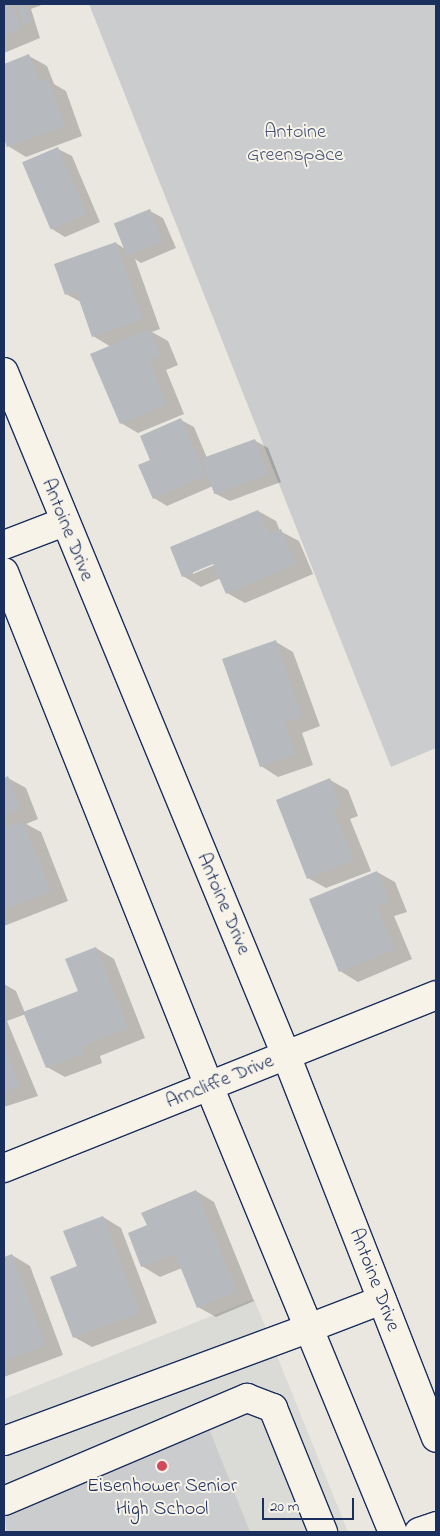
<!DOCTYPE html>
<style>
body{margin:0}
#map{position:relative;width:440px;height:1536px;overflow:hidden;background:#eae7e0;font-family:"Indie Flower",sans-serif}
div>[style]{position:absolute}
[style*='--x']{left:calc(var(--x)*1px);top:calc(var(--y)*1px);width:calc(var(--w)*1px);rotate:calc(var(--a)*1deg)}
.built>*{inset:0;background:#dadad6}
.green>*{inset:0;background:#cbcccd}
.shadow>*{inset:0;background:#0003}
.building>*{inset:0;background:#b6babf;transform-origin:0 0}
.roads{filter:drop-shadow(1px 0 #1b2f5e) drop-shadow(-1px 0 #1b2f5e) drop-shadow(0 1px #1b2f5e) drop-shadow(0 -1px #1b2f5e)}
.minor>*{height:28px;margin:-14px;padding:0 14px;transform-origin:14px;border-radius:14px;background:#f7f3e8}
.major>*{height:28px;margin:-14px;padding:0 14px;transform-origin:14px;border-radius:14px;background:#f7f3e8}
.dots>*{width:14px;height:14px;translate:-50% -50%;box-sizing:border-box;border:2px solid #f7f3e8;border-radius:50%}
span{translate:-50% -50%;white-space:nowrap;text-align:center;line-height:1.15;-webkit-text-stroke:4px #f7f3e8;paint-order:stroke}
.park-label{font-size:20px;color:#47567a}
.street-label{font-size:20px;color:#1b2f5e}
.poi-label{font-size:20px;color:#1b2f5e}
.frame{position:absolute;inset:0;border:5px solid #1b2f5e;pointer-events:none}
.scale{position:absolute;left:262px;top:1498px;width:92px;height:22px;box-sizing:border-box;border:2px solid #1b2f5e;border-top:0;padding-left:6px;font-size:15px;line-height:18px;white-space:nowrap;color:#1b2f5e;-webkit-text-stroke:4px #f7f3e8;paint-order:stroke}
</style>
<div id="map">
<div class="built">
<div style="clip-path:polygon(254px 1299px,348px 1532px,4px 1532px,4px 1399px)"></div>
</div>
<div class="green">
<div style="clip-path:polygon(89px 4px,436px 4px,436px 748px,391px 767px)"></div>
<div style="clip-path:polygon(210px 1431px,250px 1532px,7px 1532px,4px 1511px)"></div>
</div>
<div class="shadow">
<div style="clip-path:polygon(4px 4px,44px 4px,31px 9px,40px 38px,4px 53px)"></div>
<div style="clip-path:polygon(29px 56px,47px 66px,54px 84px,66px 91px,82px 136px,26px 157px,8px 146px,4px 135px,4px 65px)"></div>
<div style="clip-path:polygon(58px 149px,72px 156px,100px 222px,65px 237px,52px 229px)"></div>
<div style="clip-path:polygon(150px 211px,163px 218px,176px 248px,141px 263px,135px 259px,160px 329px,152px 332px,168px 341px,178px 365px,166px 370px,184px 414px,138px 433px,121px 423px,111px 347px,93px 336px,81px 302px,66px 294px,116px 243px,125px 249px)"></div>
<div style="clip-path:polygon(181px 420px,194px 427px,207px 458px,254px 440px,268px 448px,281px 482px,230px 501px,216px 494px,213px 486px,167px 506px,154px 498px,152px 461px)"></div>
<div style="clip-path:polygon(evenodd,258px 511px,276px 521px,280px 531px,299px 541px,313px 574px,245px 603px,227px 593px,221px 578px,201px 587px,183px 576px,258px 511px,218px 561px,219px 563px,193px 574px,193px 571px,218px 561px)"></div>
<div style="clip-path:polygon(276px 642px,293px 652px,320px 726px,302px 733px,313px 765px,278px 777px,261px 766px)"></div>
<div style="clip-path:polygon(8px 778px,26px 788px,38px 819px,26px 824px,41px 832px,68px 901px,4px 926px,4px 779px)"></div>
<div style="clip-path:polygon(330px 780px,348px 790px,358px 816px,350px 819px,371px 871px,326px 888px,308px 878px)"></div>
<div style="clip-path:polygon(377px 872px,395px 882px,407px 912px,394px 916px,412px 959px,358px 982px,340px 971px)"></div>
<div style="clip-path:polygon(96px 948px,114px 959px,145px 1038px,100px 1056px,102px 1063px,65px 1077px,47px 1067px,26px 1014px,7px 1021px,38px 1096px,4px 1107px,4px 984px,16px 991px,25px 1013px,80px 992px)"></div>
<div style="clip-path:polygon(196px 1191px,214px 1202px,254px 1301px,216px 1317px,198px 1307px,182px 1268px,160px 1277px,142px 1266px,148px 1226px)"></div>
<div style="clip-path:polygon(103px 1217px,121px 1228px,157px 1323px,92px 1347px,74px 1337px,78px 1267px)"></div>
<div style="clip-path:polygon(12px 1255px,30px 1266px,63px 1355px,4px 1377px,4px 1258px)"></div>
</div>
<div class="building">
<div style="clip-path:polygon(4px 4px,12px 4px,22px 28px,4px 35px)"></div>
<div style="clip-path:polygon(20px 4px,24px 4px,32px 21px,23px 24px,16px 5px)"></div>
<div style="clip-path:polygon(29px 54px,40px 82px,48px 79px,65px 126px,7px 147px,4px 139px,4px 64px)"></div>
<div style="left:58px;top:147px;width:73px;height:39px;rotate:67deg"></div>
<div style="left:150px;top:209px;width:35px;height:39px;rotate:68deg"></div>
<div style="clip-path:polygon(116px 242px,143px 319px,92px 337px,76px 291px,65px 295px,54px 264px)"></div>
<div style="clip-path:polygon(150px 329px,161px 355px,149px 360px,167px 404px,120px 424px,90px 354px)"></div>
<div style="clip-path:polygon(181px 418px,206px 476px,153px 499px,138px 465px,150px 460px,140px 436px)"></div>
<div style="left:255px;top:439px;width:38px;height:57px;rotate:70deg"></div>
<div style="clip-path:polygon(258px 510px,269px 534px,281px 529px,296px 564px,226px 594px,213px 564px,182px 577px,170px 547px)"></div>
<div style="clip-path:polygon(276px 640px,302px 716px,284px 723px,296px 754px,260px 767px,222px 659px)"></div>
<div style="clip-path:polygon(8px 776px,21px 809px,4px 816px,4px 778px)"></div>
<div style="clip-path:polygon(330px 778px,341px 806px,333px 809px,354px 860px,307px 879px,276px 800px)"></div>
<div style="clip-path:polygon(23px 821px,51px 891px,4px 910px,4px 828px)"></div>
<div style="clip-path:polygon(377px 871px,390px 901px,377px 906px,395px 949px,339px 972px,309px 899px)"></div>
<div style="clip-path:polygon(96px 947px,128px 1028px,82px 1046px,85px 1053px,46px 1068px,23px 1012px,78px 991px,65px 959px)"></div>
<div style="clip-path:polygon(4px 1045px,20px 1086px,4px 1093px)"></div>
<div style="clip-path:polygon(196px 1190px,237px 1291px,197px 1308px,175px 1254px,141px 1267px,128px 1233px,147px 1225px,141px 1213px)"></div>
<div style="clip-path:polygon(103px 1216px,140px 1313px,73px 1338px,50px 1277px,77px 1266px,63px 1231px)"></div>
<div style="clip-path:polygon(12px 1254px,46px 1345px,4px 1361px,4px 1257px)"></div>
</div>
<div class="roads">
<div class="minor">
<div style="--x:4;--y:1168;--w:465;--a:-21.8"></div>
<div style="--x:4;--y:1441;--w:325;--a:-20.3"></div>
<div style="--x:4;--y:1501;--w:264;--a:-23"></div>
<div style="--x:247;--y:1398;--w:28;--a:21"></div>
<div style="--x:273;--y:1408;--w:134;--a:68"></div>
</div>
<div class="major">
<div style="--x:4;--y:372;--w:739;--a:67.57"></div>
<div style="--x:286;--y:1055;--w:411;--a:68.6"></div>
<div style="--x:4;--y:545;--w:64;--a:-21"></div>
<div style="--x:4;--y:572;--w:553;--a:68.26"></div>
<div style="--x:209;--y:1086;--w:482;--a:67.6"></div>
<div style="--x:309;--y:1328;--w:78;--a:-21"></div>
<div style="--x:419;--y:1532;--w:18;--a:-19"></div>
</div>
</div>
<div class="dots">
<div style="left:162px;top:1466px;background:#d1495b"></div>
</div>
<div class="park-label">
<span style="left:295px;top:144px">Antoine<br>Greenspace</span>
</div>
<div class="street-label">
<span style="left:67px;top:530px;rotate:68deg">Antoine Drive</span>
<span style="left:223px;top:904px;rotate:67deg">Antoine Drive</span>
<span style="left:220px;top:1082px;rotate:-22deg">Arncliffe Drive</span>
<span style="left:374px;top:1280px;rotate:69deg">Antoine Drive</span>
</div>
<div class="poi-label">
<span style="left:162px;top:1498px">Eisenhower Senior<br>High School</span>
</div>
<div class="frame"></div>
<div class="scale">20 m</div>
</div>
